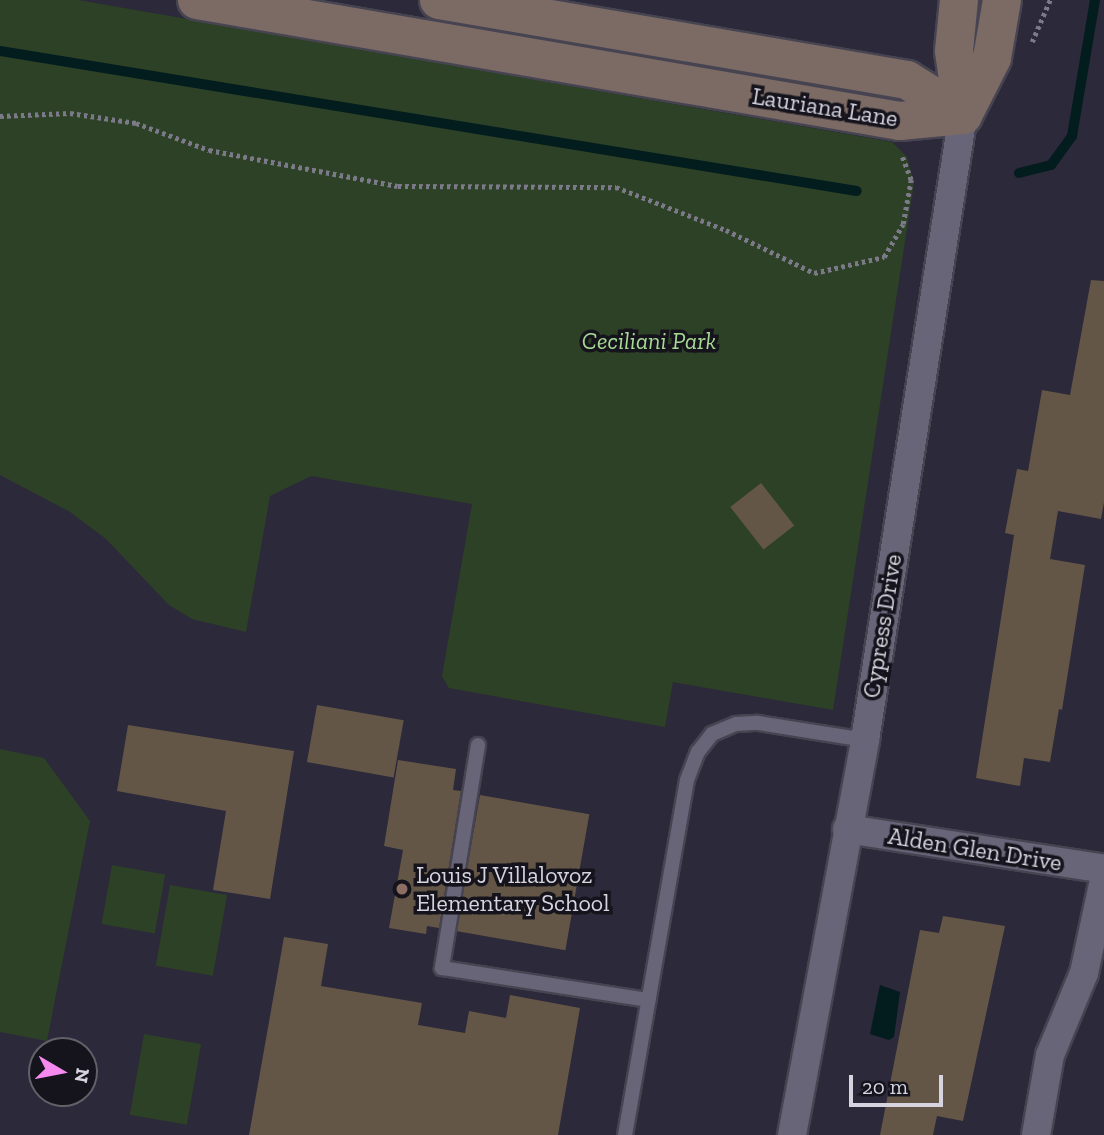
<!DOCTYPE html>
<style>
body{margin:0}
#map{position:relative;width:1104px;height:1135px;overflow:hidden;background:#2c293a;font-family:"Zilla Slab",serif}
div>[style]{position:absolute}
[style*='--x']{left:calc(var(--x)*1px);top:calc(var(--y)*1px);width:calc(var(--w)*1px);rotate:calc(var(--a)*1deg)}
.green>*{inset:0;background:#2d4126;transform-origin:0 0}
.water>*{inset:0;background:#031c1e}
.stream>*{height:10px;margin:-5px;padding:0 5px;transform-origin:5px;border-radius:5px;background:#031c1e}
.building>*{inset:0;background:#645646;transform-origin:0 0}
.path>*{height:4.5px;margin-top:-2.25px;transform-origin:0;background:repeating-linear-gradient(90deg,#7c7a89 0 3.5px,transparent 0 7px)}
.roads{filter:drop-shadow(2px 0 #474452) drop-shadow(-2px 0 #474452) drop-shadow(0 2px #474452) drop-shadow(0 -2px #474452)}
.lane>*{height:14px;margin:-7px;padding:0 7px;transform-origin:7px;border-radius:7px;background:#686579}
.street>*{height:28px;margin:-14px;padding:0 14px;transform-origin:14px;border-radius:14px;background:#686579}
.secondary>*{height:38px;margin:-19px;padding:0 19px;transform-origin:19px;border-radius:19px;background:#7c6a65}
.dots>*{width:19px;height:19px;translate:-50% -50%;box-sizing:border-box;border:4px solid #15131b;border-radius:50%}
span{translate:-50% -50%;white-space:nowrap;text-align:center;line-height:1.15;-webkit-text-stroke:7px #15131b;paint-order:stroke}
.street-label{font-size:24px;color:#d5d4df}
.park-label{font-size:24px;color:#a7da93;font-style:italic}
.poi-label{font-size:24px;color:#d5d4df}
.left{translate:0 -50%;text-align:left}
.north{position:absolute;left:28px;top:1037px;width:70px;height:70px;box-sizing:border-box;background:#15131b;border:2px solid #626069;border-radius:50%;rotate:100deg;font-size:19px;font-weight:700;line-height:28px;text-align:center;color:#d5d4df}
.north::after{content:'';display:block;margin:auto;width:24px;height:32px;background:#f589ef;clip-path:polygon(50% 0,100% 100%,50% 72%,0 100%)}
.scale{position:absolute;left:849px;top:1075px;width:94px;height:32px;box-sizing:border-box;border:4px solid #d5d4df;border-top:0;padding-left:9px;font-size:21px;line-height:24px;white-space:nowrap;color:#d5d4df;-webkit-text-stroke:5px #15131b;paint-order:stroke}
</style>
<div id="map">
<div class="green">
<div style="clip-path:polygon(0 0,78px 0,892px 142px,907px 157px,914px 183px,833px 710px,673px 682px,665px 727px,449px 688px,442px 676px,472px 504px,311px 476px,270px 496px,246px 632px,192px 619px,169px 605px,106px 539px,70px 512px,0 475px)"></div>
<div style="clip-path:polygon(0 749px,44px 758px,90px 821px,47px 1041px,0 1032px)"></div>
<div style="left:112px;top:865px;width:54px;height:60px;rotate:10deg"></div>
<div style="left:170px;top:885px;width:58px;height:82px;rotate:10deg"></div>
<div style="left:144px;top:1034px;width:58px;height:82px;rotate:10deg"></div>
</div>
<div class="water">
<div style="clip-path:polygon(880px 985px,900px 992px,894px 1037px,889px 1040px,870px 1034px)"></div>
</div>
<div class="stream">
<div style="--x:0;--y:51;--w:868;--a:9.28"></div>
<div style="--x:1019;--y:173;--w:33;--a:-14"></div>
<div style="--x:1051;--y:165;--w:36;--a:-54"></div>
<div style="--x:1072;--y:136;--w:138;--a:-80.4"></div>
</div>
<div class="building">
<div style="clip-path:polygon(1091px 280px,1104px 281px,1104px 502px,1101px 519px,1058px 511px,1050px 559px,1085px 565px,1062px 710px,1059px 709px,1050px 762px,1024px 758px,1020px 786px,976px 778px,1014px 535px,1005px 533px,1017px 469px,1028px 471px,1042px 390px,1070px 395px)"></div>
<div style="left:761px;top:483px;width:54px;height:39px;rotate:52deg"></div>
<div style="left:317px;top:705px;width:88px;height:58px;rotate:10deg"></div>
<div style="clip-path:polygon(128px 725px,294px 751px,270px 899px,213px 890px,226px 811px,117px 791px)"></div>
<div style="clip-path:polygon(398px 760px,456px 769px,453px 790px,461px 791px,439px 928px,427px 926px,426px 934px,389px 928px,403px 850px,384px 846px)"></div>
<div style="left:480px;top:795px;width:111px;height:138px;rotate:10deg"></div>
<div style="clip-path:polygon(943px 916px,1005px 926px,963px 1121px,937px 1116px,933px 1135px,880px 1135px,920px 930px,939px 933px)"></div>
<div style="clip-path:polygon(284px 937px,328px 944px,321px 986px,422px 1003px,418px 1025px,465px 1033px,469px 1011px,506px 1018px,510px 995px,580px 1008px,558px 1135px,249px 1135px)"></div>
</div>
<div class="path">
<div style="--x:1032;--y:42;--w:46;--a:-66.8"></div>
<div style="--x:0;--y:116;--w:70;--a:-2.5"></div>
<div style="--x:70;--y:113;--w:67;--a:8.6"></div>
<div style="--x:136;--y:123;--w:78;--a:20.3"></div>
<div style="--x:209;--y:150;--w:192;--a:10.8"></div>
<div style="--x:398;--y:186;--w:218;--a:0.3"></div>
<div style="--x:616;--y:187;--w:118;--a:21.4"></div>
<div style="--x:726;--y:230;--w:98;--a:26"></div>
<div style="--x:814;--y:273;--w:72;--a:-12.9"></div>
<div style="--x:884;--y:257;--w:38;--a:-60"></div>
<div style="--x:903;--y:224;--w:45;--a:-79.7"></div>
<div style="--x:911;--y:180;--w:26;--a:-111"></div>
</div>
<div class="roads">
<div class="lane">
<div style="--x:478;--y:745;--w:226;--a:99.2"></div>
<div style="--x:442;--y:968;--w:209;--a:8.8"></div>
<div style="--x:625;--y:1135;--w:360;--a:-80.1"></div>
<div style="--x:687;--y:780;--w:30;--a:-69"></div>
<div style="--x:698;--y:752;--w:23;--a:-52"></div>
<div style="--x:712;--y:734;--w:26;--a:-23"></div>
<div style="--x:736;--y:724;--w:22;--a:-3"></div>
<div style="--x:758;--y:723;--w:108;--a:9"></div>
</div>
<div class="street">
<div style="--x:847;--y:829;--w:260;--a:8.8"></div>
<div style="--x:792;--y:1135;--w:402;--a:-79.5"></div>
<div style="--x:865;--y:740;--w:633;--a:-81.09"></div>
<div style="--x:1036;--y:1135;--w:81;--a:-80.1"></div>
<div style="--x:1050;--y:1055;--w:89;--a:-67.5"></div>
<div style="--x:1084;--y:973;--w:95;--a:-77.9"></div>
</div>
<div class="secondary">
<div style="--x:197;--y:0;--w:713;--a:9.77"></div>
<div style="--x:900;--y:121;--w:63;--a:-5.4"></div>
<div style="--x:439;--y:0;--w:475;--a:9.7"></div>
<div style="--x:907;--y:80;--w:66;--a:32"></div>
<div style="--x:959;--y:0;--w:51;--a:95.6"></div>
<div style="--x:954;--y:51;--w:65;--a:82"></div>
<div style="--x:963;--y:115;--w:64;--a:-63"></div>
<div style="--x:992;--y:58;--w:59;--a:-80.2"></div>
</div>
</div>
<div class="dots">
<div style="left:402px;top:889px;background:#8d6e63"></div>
</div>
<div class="street-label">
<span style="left:825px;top:107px;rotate:9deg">Lauriana Lane</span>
<span style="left:882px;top:626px;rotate:-81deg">Cypress Drive</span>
<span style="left:975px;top:849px;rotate:9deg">Alden Glen Drive</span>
</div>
<div class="park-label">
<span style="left:649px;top:341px">Ceciliani Park</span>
</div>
<div class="poi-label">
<span class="left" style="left:416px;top:889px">Louis J Villalovoz<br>Elementary School</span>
</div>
<div class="north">N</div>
<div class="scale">20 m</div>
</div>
